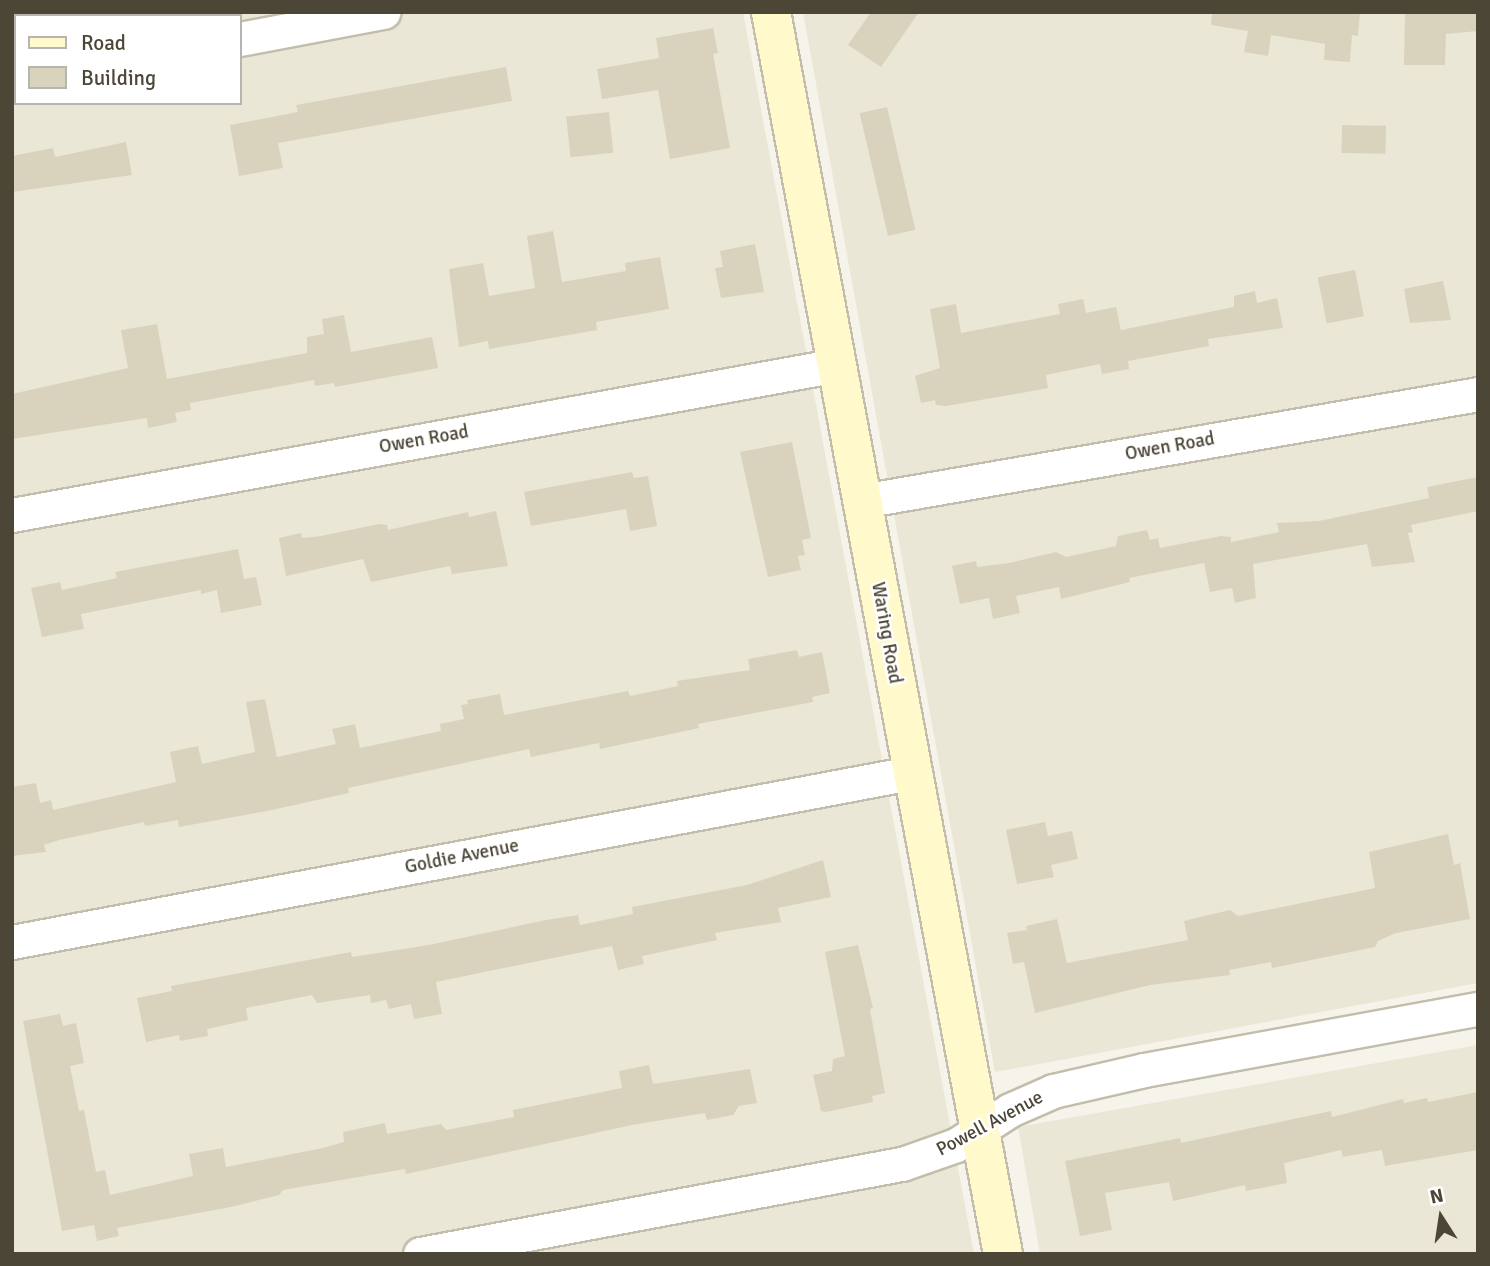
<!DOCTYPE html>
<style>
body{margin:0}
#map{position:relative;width:1490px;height:1266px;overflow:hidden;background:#f6f4ea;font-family:Signika,sans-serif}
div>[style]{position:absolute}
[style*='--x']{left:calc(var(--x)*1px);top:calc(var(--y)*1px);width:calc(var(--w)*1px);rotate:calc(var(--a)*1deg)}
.residential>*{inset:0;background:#ebe7d7}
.building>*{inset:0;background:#d9d2bd;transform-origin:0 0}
.roads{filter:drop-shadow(2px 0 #c3beab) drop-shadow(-2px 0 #c3beab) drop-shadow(0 2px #c3beab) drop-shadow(0 -2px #c3beab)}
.street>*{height:33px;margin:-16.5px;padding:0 16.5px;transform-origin:16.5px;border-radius:16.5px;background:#fff}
.secondary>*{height:38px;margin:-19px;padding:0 19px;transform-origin:19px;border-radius:19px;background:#fff9cb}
span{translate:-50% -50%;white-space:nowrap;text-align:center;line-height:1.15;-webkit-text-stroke:5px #fff;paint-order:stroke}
.street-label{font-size:19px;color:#4b4636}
.frame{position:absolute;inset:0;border:14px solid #4b4636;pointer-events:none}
.legend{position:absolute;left:14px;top:14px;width:228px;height:91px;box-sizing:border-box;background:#fff;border:2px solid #b7b5af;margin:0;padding:9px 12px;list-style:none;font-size:21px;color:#4b4636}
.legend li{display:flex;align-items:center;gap:14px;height:35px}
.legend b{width:35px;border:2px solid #b7b5af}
.north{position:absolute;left:1406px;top:1182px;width:70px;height:70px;-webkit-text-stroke:5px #fff;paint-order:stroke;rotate:348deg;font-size:19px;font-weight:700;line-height:28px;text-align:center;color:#4b4636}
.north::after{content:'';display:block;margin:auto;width:24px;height:32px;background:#4b4636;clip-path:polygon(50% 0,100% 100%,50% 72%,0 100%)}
</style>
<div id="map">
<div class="residential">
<div style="clip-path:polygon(evenodd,12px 12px,743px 12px,974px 1254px,12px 1254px,12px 12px,16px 16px,240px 16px,240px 103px,16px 103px,16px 16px)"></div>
<div style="clip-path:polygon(803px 12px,1478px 12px,1478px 983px,995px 1072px)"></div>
<div style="clip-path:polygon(1478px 1045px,1478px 1254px,1040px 1254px,1018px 1127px)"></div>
</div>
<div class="building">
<div style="clip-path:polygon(871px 12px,919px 12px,881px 67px,848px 45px)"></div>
<div style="clip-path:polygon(1212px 12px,1360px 12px,1358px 36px,1352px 35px,1350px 62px,1324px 60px,1325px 44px,1271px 35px,1268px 56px,1244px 52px,1248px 31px,1211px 25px)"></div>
<div style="clip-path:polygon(1405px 12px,1478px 12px,1478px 31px,1446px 34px,1445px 65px,1404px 65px)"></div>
<div style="clip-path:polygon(713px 28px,718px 53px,713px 54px,730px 148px,670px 159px,658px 90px,602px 99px,597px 69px,659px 58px,656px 38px)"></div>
<div style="clip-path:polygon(506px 67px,512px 101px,278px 143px,283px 168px,239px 176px,230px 125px,298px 112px,296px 105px)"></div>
<div style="left:887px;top:107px;width:126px;height:28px;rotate:77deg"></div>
<div style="left:609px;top:112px;width:41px;height:43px;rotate:84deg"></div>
<div style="left:1342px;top:125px;width:44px;height:28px;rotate:1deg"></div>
<div style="clip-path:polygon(126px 142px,132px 175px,12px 192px,12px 156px,53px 148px,55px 157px)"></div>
<div style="clip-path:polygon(553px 231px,562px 282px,626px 271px,625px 263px,660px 257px,669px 309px,596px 322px,597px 330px,489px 349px,488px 341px,459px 347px,449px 269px,483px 263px,489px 296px,535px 288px,527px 236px)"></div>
<div style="clip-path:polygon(755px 244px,764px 292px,721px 298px,715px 268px,723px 267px,720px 251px)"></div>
<div style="left:1355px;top:270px;width:47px;height:38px;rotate:79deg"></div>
<div style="clip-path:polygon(1443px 281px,1451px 320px,1410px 323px,1404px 289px)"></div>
<div style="clip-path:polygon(1255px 291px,1257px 303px,1277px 298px,1283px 328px,1208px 339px,1209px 346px,1128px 361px,1129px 369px,1102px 374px,1100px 364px,1046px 375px,1048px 388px,1027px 392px,946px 406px,936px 405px,935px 400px,921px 403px,915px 376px,940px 368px,930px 309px,956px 304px,961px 333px,1060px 314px,1058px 304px,1083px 299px,1086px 313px,1116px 307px,1121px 330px,1234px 307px,1234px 296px)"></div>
<div style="clip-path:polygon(344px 315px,351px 352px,432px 337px,438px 368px,335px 387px,334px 383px,315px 386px,314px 380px,190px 403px,191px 410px,175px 413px,177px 422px,148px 428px,147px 418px,12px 439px,12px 394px,128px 368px,121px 330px,157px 324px,167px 379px,307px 353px,307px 337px,324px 334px,322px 319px)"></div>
<div style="clip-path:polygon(792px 442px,811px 538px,802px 540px,805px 555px,798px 556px,801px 570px,768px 577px,740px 452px)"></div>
<div style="clip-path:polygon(632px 472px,634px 478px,648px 476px,657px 526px,630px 531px,626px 509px,531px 526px,524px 492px)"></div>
<div style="clip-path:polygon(1478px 477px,1478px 511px,1411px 525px,1413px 532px,1408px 533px,1415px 562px,1372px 567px,1367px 544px,1253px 564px,1256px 598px,1235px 603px,1232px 588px,1210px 592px,1204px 563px,1129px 578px,1130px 582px,1061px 599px,1059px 587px,1016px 596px,1020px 613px,993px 619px,989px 598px,960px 604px,952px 566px,976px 561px,977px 567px,1009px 563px,1056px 552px,1066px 557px,1116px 546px,1118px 536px,1147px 530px,1150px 540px,1158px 538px,1160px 548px,1221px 536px,1231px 537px,1231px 542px,1279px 532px,1277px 523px,1319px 521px,1429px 498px,1427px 487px)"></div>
<div style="clip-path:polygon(496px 511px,508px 566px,452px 574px,450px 566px,371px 582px,363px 559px,286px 576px,279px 538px,301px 533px,302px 538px,321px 536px,379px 524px,387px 525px,388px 530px,468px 512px,469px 517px)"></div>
<div style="clip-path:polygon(238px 549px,244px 579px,256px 577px,262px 605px,221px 613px,217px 590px,201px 594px,201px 590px,81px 614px,84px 629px,42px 637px,31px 588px,60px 582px,62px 590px,117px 578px,115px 572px)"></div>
<div style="clip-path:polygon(797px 650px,799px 657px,822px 652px,830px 693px,812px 697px,813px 702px,698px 724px,699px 728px,600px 749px,599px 743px,531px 757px,529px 749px,348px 788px,349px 793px,267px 811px,179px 827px,178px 820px,145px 826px,144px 822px,59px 840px,44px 845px,46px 852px,12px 856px,12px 787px,36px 783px,40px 803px,51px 800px,53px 810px,176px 782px,170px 752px,198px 746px,202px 764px,255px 752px,246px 702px,265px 699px,277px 757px,336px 744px,332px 729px,355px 724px,360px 748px,441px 731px,440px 724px,464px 719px,461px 705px,468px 704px,467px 700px,500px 694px,504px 715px,628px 691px,630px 696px,678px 686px,677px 681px,750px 670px,748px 659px)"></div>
<div style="clip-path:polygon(1045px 822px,1048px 836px,1072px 831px,1078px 859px,1051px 865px,1054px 877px,1017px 884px,1006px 830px)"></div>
<div style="clip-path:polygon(1448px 834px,1454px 865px,1460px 863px,1470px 919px,1396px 933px,1378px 941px,1375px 947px,1272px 968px,1271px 962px,1229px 970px,1230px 975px,1150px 985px,1035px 1013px,1024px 962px,1013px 964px,1007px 933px,1027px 930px,1026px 926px,1057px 919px,1067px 963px,1188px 940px,1184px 921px,1196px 918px,1230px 910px,1238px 916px,1375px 888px,1369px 852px)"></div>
<div style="clip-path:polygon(823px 860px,831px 897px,778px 908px,781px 922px,715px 933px,717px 940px,642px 956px,644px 964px,618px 970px,612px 946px,436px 982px,442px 1014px,414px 1019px,411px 1004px,389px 1009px,386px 1000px,371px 1003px,370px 995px,317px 1003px,312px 995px,246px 1008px,248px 1020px,207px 1029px,208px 1036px,180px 1041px,179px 1035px,146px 1042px,137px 998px,172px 991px,171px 986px,351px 952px,352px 957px,429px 945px,546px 920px,578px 915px,580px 925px,633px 914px,632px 907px,747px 885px)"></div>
<div style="clip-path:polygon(858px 945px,873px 1008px,870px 1009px,885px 1093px,872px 1096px,873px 1102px,826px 1112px,821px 1111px,813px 1075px,832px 1071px,833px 1059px,845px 1056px,825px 952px)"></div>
<div style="clip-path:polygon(60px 1014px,63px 1026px,76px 1023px,84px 1063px,70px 1066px,79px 1111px,84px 1110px,96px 1172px,105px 1170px,110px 1195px,193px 1176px,189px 1154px,223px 1148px,226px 1167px,323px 1148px,344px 1142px,343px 1132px,385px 1123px,387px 1134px,441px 1124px,446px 1130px,514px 1117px,513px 1110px,622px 1088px,619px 1071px,649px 1065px,653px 1084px,750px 1069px,757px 1103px,739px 1106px,733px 1115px,707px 1120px,705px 1113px,632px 1125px,406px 1174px,405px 1169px,283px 1190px,279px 1195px,231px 1207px,117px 1228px,119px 1236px,97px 1241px,94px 1225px,62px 1231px,23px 1021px)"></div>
<div style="clip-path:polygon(1478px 1092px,1478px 1150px,1385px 1166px,1382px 1150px,1343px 1157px,1341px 1150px,1284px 1163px,1287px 1183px,1246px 1191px,1245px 1185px,1173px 1201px,1169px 1182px,1105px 1193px,1112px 1230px,1080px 1236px,1065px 1161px,1180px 1138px,1181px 1143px,1331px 1111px,1332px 1117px,1403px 1099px,1404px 1103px,1427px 1098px,1428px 1102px)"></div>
</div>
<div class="roads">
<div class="street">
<div style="--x:240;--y:39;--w:146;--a:-10.7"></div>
<div style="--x:12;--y:81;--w:4;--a:-14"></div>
<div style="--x:862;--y:501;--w:625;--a:-9.85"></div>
<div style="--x:12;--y:515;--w:839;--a:-10.3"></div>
<div style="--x:12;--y:942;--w:915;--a:-10.65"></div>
<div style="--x:420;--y:1254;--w:490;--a:-10.6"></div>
<div style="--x:902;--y:1164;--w:57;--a:-19.4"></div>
<div style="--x:956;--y:1145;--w:64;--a:-32.9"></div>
<div style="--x:1010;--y:1110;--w:47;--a:-23.8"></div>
<div style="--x:1053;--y:1091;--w:93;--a:-13"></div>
<div style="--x:1144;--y:1070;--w:340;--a:-10.4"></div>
</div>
<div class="secondary">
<div style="--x:771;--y:12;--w:1263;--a:79.42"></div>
</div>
</div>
<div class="street-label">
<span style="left:424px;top:440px;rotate:-10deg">Owen Road</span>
<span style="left:1170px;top:447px;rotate:-10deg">Owen Road</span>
<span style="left:886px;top:633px;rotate:80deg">Waring Road</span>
<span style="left:462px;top:857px;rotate:-11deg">Goldie Avenue</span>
<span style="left:990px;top:1124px;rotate:-28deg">Powell Avenue</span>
</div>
<div class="frame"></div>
<ul class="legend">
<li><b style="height:9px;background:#fff9cb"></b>Road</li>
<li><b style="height:19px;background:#d9d2bd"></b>Building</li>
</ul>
<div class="north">N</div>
</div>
